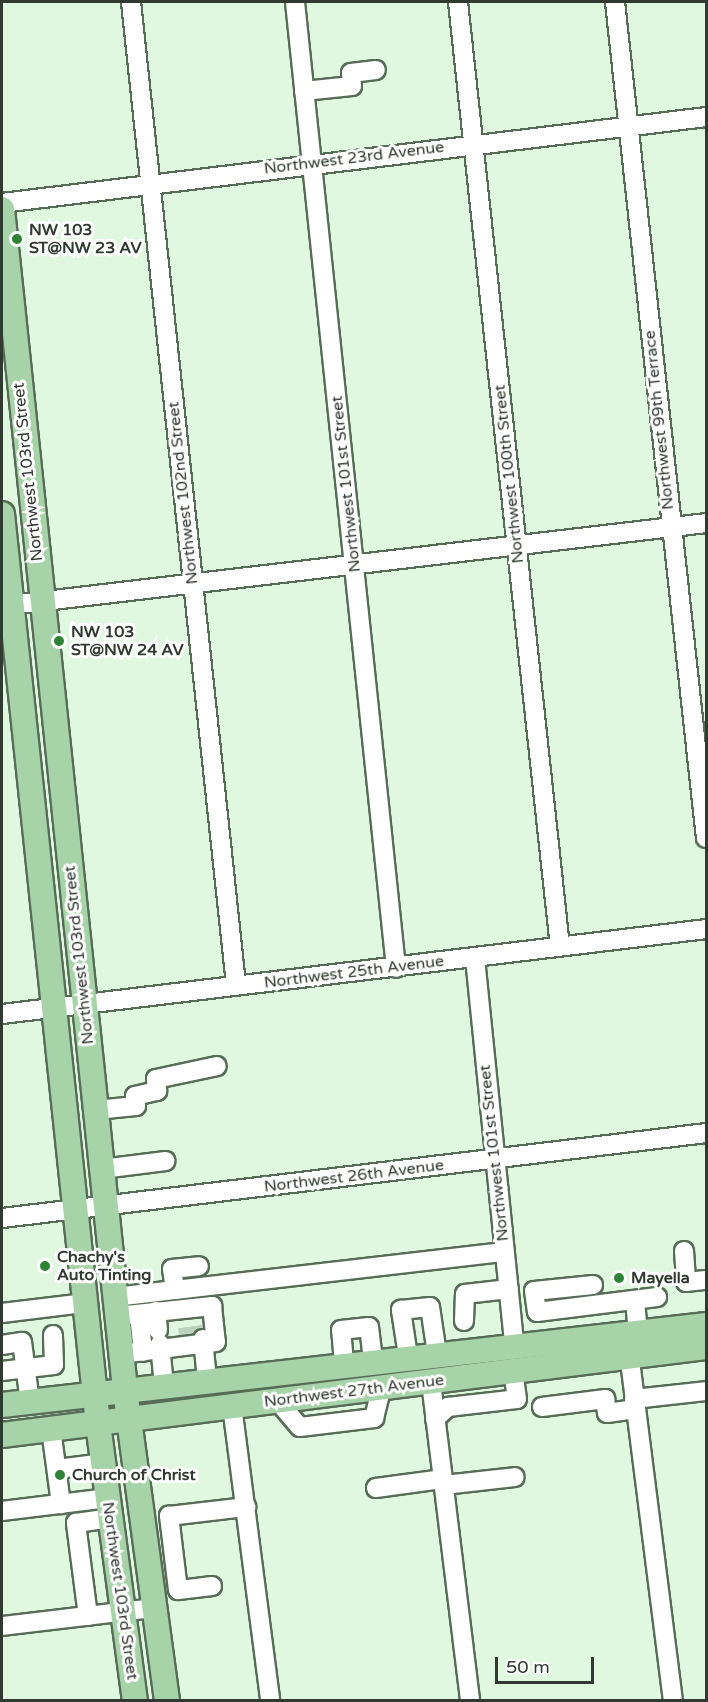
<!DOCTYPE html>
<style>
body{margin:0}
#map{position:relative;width:708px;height:1702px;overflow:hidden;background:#e0f8e0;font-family:"Varela Round",sans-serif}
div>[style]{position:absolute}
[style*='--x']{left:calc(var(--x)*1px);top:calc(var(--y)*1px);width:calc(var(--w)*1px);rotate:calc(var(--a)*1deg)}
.minor-tunnel>*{height:18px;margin-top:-9px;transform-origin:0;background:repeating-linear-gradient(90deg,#bdd2bd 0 18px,transparent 0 27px)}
.roads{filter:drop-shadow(2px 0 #576c57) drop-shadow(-2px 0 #576c57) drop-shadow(0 2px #576c57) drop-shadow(0 -2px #576c57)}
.minor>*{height:18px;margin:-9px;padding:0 9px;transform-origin:9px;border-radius:9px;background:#fff}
.major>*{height:24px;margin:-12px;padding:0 12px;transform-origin:12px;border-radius:12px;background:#a7d3a8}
.dots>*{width:16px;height:16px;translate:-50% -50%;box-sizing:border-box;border:3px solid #fff;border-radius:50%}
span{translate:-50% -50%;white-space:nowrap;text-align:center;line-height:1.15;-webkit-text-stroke:6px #fff;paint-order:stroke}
.street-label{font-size:16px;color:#313a31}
.poi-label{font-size:16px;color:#313a31;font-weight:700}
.left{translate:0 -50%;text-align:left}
.frame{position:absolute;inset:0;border:3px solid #313a31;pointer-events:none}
.scale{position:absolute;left:495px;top:1657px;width:99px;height:27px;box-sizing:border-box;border:3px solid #313a31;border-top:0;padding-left:8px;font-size:18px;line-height:21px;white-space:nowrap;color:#313a31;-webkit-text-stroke:4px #fff;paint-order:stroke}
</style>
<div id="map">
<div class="minor-tunnel">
<div style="--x:201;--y:1325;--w:14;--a:82"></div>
<div style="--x:187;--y:1327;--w:14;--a:82"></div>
</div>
<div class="roads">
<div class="minor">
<div style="--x:131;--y:2;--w:989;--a:83.9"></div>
<div style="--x:295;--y:2;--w:971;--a:84.03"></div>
<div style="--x:458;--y:2;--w:950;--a:83.84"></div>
<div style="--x:615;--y:2;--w:841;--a:83.79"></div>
<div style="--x:304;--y:91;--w:48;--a:-5.9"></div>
<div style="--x:352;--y:86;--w:13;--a:-94"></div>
<div style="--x:351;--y:73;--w:25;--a:-7"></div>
<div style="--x:2;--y:203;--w:709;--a:-6.96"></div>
<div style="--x:2;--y:606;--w:709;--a:-6.72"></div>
<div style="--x:475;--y:958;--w:393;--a:84.2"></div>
<div style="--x:2;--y:1014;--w:709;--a:-6.88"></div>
<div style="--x:96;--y:1110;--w:40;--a:-5.7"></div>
<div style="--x:136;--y:1106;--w:10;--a:-96"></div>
<div style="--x:135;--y:1096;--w:23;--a:-13"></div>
<div style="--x:157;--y:1091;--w:12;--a:-95"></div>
<div style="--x:156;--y:1079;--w:62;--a:-12"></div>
<div style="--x:102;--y:1169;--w:64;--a:-7.2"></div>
<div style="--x:2;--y:1218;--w:709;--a:-6.88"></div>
<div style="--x:684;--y:1251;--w:31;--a:86"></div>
<div style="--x:686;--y:1282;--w:20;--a:-6"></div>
<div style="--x:593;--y:1285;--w:59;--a:174.2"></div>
<div style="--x:534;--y:1291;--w:21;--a:82"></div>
<div style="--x:537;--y:1312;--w:121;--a:-7.1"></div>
<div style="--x:175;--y:1290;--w:331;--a:-6.6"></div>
<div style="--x:115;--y:1297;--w:60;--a:-6.7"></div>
<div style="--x:175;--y:1290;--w:21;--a:-98"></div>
<div style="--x:172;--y:1269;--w:27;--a:-6"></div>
<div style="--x:635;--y:1300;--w:33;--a:85"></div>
<div style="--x:156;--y:1311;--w:19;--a:84"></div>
<div style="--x:2;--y:1313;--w:84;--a:-6.9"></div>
<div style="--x:139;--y:1314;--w:38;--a:84"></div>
<div style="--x:117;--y:1316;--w:96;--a:-6"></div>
<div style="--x:212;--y:1306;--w:36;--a:84"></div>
<div style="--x:216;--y:1342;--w:96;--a:172.8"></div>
<div style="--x:464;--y:1321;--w:27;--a:-88"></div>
<div style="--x:465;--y:1294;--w:44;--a:-6.5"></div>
<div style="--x:203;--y:1339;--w:41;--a:84.4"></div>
<div style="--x:160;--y:1344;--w:42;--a:84.6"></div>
<div style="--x:2;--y:1345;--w:20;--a:-9"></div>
<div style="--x:22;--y:1342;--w:61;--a:82.4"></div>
<div style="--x:628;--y:1345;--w:358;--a:82.8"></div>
<div style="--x:408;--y:1356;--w:47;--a:-98.7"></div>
<div style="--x:401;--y:1310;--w:29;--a:-6"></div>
<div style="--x:430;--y:1307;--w:48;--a:81.5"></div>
<div style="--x:344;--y:1363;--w:33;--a:-95"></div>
<div style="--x:341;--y:1330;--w:28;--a:-6"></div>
<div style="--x:369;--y:1327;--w:33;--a:83"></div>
<div style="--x:2;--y:1371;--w:52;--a:-6.6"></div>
<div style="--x:54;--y:1365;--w:30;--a:-92"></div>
<div style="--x:431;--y:1382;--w:320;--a:83"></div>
<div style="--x:634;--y:1399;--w:72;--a:-6.3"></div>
<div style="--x:277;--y:1400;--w:35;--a:50"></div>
<div style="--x:300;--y:1427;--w:75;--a:-6.9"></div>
<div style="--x:374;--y:1418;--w:32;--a:-76"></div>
<div style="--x:232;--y:1406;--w:296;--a:82.6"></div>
<div style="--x:542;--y:1407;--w:64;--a:-7.2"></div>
<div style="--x:605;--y:1399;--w:14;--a:82"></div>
<div style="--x:607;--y:1413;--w:29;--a:-8"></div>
<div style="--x:435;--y:1419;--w:18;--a:-43"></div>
<div style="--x:448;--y:1407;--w:69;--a:-6.6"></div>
<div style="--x:517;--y:1399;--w:27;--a:-98"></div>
<div style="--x:51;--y:1429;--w:76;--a:82.4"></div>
<div style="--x:57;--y:1469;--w:46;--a:-7.4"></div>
<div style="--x:444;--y:1485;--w:71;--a:-6.4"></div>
<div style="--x:376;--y:1488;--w:68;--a:-7.7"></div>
<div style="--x:2;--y:1511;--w:107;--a:-7"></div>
<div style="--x:212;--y:1586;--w:34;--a:173"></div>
<div style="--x:178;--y:1590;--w:75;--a:-96.9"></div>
<div style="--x:169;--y:1516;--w:78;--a:-6.7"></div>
<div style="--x:88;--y:1616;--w:94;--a:-97.4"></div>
<div style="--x:76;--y:1523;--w:34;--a:-8"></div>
<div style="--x:2;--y:1626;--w:153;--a:-6.8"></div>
</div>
<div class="major">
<div style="--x:2;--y:209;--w:1187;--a:84.05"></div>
<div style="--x:125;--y:1390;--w:313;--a:82.3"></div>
<div style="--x:2;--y:514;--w:915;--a:83.98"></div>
<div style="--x:98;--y:1424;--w:278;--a:82.4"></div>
<div style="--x:2;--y:1405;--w:709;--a:-6.48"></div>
<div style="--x:2;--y:1435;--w:709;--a:-7.13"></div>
</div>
</div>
<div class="dots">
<div style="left:17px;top:239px;background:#2c8434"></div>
<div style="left:59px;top:641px;background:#2c8434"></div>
<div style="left:45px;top:1266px;background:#2c8434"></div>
<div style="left:619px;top:1278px;background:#2c8434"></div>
<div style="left:60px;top:1475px;background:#2c8434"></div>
</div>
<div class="street-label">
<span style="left:354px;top:158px;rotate:-7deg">Northwest 23rd Avenue</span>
<span style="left:659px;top:420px;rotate:-96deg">Northwest 99th Terrace</span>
<span style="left:28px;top:472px;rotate:-96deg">Northwest 103rd Street</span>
<span style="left:509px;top:474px;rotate:-96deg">Northwest 100th Street</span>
<span style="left:346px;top:484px;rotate:-96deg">Northwest 101st Street</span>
<span style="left:183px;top:493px;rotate:-96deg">Northwest 102nd Street</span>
<span style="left:79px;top:955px;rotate:-96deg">Northwest 103rd Street</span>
<span style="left:354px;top:972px;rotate:-7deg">Northwest 25th Avenue</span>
<span style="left:494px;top:1153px;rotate:-96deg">Northwest 101st Street</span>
<span style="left:354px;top:1176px;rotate:-7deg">Northwest 26th Avenue</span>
<span style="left:354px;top:1391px;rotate:-7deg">Northwest 27th Avenue</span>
<span style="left:120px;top:1591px;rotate:82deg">Northwest 103rd Street</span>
</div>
<div class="poi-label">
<span class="left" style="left:29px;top:239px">NW 103<br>ST@NW 23 AV</span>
<span class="left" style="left:71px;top:641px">NW 103<br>ST@NW 24 AV</span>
<span class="left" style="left:57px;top:1266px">Chachy's<br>Auto Tinting</span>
<span class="left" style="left:631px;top:1278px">Mayella</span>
<span class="left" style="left:72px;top:1475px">Church of Christ</span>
</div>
<div class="frame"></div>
<div class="scale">50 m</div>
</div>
